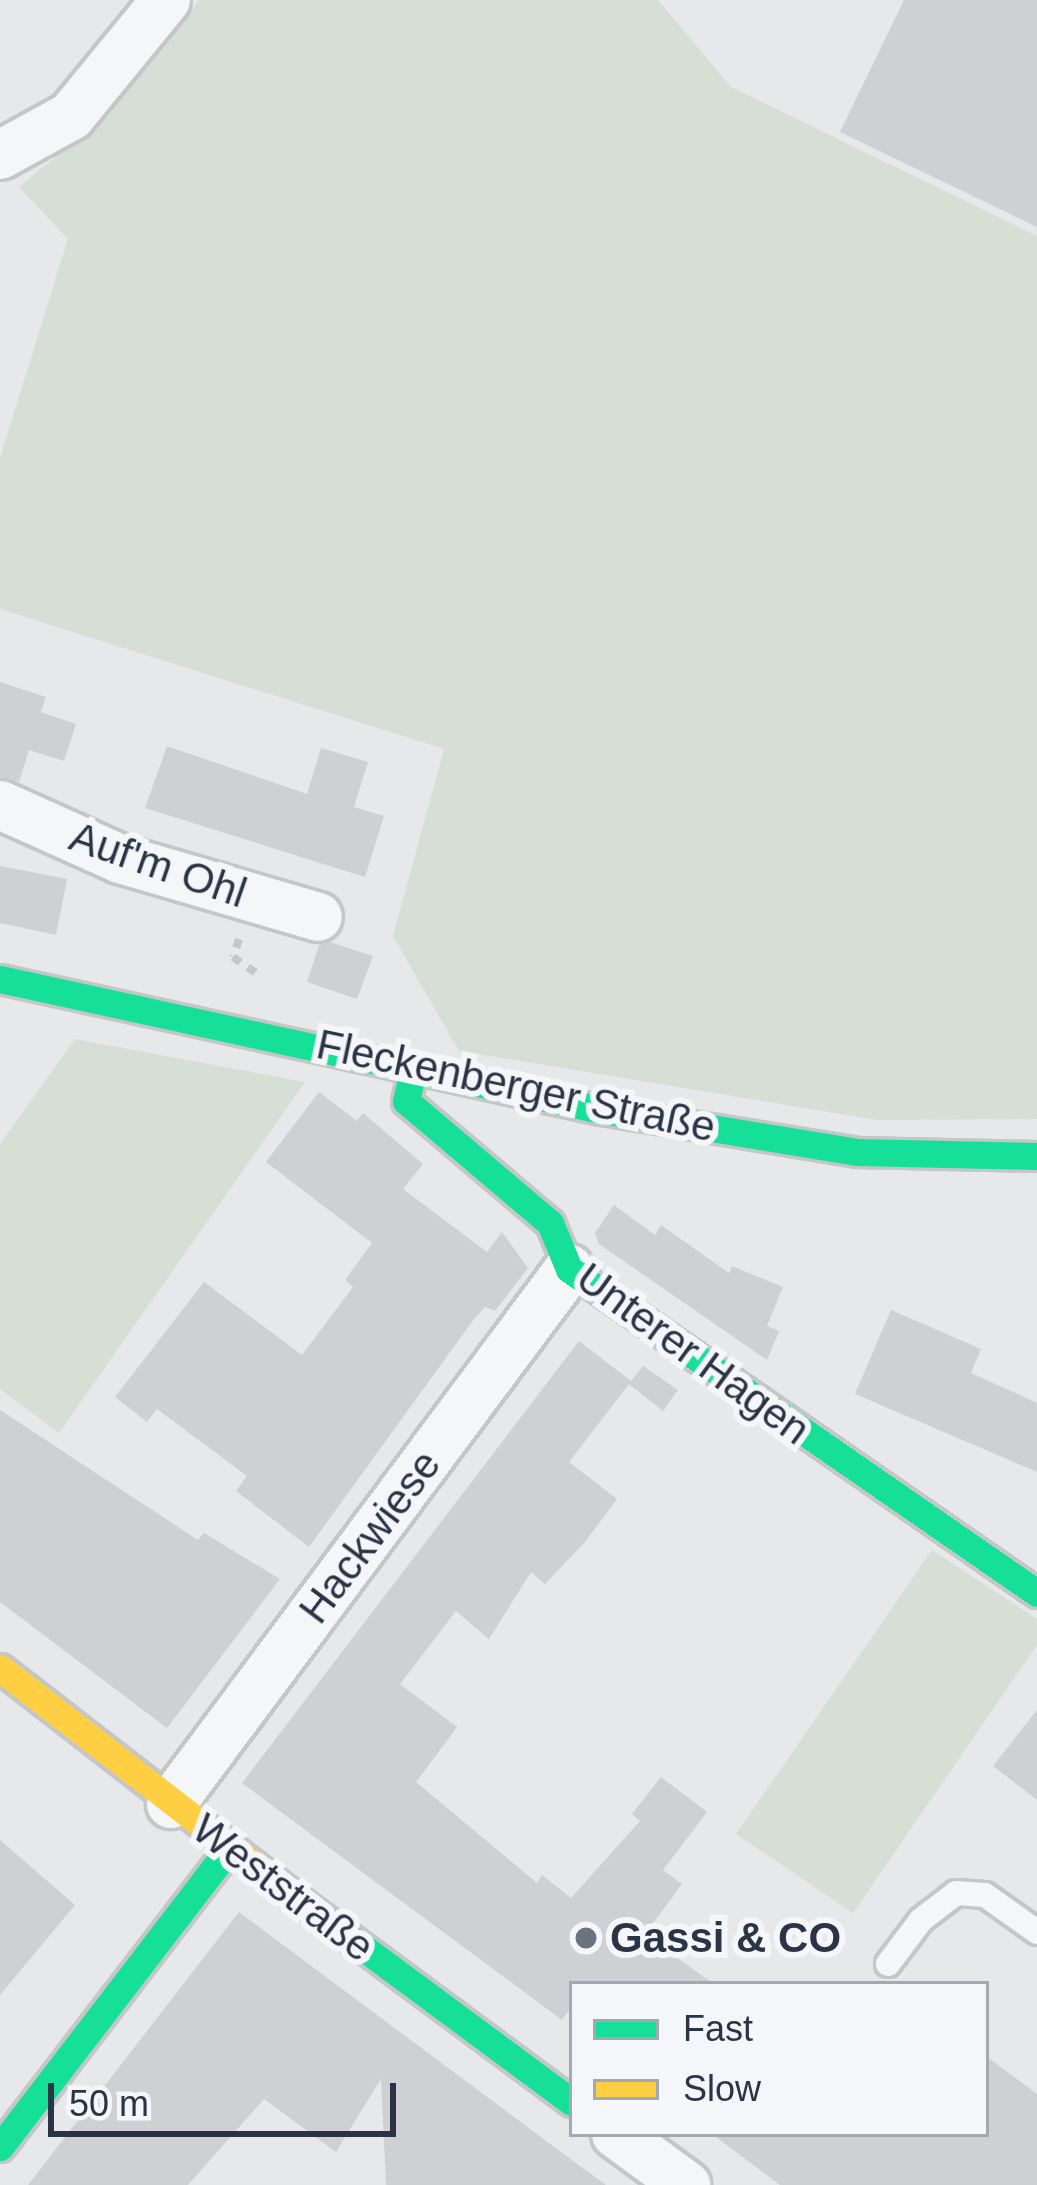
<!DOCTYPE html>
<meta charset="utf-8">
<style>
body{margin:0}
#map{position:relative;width:1037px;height:2185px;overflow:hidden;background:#e6e8ea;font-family:Arial,sans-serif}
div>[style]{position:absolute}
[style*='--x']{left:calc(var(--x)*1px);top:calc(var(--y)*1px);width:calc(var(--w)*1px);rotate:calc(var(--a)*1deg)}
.green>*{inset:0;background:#d6ded6}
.building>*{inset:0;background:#ced0d3}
.path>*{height:8px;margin-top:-4px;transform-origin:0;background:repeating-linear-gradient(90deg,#c5c6ca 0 9px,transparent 0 18px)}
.roads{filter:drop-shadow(3px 0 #c4c6c8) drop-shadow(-3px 0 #c4c6c8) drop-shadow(0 3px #c4c6c8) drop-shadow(0 -3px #c4c6c8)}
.lane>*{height:24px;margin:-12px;padding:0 12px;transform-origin:12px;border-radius:12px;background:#f5f6f7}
.street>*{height:48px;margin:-24px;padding:0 24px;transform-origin:24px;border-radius:24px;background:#f5f6f7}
.fast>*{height:27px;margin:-13.5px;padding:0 13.5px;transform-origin:13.5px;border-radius:13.5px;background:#16e098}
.slow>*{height:27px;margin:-13.5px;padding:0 13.5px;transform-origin:13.5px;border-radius:13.5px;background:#ffcf43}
.dots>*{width:33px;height:33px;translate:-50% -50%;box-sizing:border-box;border:6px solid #f4f6f9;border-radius:50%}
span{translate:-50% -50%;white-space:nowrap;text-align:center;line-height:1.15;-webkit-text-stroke:12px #f4f6f9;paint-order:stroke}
.street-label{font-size:42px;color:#2b3445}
.poi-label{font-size:42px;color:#2b3445;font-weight:700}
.left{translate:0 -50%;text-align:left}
.legend{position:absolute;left:569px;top:1981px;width:420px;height:156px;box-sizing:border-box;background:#f4f6f9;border:3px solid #a4a8b1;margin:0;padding:15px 21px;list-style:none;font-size:36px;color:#2b3445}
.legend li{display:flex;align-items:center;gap:24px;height:60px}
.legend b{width:60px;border:3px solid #a4a8b1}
.scale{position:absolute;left:48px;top:2083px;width:348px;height:54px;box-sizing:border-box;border:6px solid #2b3445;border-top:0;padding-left:15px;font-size:36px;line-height:42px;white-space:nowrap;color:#2b3445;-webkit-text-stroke:9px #f4f6f9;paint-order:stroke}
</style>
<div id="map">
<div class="green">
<div style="clip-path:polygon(199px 0,658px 0,731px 87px,1037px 236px,1037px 1119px,877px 1120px,459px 1051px,393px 936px,444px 749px,0 609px,0 458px,68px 239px,19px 187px,96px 124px)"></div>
<div style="clip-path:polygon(75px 1039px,305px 1082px,59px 1433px,0 1389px,0 1144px)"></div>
<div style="clip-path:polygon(932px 1550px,1037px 1619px,1037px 1645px,853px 1913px,736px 1834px)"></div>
</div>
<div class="building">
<div style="clip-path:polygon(904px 0,1037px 0,1037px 227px,840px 132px)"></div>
<div style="clip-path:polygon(0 682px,46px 697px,41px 712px,76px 724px,64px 761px,29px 750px,19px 782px,0 777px)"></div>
<div style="clip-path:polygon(167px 746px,307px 794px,321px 748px,368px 762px,354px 807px,384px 816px,365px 877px,145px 808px)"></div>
<div style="clip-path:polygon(0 866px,67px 879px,56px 935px,0 923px)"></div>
<div style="clip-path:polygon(330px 942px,373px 956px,357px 999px,307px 982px,319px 945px)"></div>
<div style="clip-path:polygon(319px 1092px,357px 1121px,363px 1113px,423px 1164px,403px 1189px,487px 1252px,502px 1232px,528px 1268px,495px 1311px,485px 1307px,474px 1319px,309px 1547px,236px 1491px,247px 1476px,157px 1409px,147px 1422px,115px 1397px,204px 1282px,302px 1355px,353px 1287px,345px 1280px,372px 1243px,266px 1162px)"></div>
<div style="clip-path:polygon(614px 1205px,655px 1235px,661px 1225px,729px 1273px,732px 1266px,783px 1287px,767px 1326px,779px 1331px,767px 1360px,599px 1244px,595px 1233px)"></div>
<div style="clip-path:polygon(891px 1310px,981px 1349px,971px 1373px,1037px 1403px,1037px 1472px,855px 1394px)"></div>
<div style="clip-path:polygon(579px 1341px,631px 1381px,643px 1366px,678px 1390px,663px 1411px,629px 1384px,569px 1462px,617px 1499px,585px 1542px,545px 1584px,531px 1572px,489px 1639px,456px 1611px,400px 1684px,457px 1727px,416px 1782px,537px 1883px,542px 1875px,571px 1898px,640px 1821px,632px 1814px,661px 1777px,707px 1812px,663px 1870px,682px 1884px,651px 1926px,665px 1936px,659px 1945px,714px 1984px,572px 1984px,572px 2006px,562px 2020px,242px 1783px)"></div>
<div style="clip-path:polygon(0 1410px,198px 1540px,204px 1533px,280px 1579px,167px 1728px,0 1602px)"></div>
<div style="clip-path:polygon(1037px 1710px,1037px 1800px,993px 1766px)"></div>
<div style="clip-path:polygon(0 1840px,75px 1905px,0 1995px)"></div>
<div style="clip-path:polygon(239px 1912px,561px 2152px,606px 2185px,386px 2185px,381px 2079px,336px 2152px,264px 2099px,188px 2185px,28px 2185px)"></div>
<div style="clip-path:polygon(986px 2056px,1037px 2094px,1037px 2185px,780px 2185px,712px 2134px,986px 2134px)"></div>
</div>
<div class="path">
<div style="--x:239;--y:939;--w:19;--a:108"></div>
<div style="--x:233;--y:957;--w:32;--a:35"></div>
</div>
<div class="roads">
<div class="lane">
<div style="--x:888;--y:1964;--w:55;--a:-53.1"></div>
<div style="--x:921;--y:1920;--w:44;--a:-37.6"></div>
<div style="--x:956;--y:1893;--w:29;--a:4"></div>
<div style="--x:985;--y:1895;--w:64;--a:35.4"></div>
</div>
<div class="street">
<div style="--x:0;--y:155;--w:81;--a:-28.8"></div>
<div style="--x:71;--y:116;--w:150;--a:-50.7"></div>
<div style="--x:0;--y:805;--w:132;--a:24.2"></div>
<div style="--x:120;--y:859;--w:206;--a:16.3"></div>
<div style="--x:171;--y:1804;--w:667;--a:-53.35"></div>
<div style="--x:616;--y:2134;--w:87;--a:36.1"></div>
</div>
<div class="fast">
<div style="--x:0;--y:979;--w:615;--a:12.3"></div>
<div style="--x:601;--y:1110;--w:259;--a:9.3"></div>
<div style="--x:857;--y:1152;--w:180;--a:1.3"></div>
<div style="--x:413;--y:1069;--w:33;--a:102"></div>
<div style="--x:406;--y:1101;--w:189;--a:40.3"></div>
<div style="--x:550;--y:1223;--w:50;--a:67.6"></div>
<div style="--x:569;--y:1269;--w:569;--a:34.7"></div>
<div style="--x:296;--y:1898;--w:343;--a:36.5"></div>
<div style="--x:0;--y:2147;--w:376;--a:-52.5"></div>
</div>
<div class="slow">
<div style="--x:0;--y:1668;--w:375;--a:37.8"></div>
</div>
</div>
<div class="dots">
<div style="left:586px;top:1938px;background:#6c737f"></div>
</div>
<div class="street-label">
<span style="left:158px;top:865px;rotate:19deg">Auf'm Ohl</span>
<span style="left:516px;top:1086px;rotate:12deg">Fleckenberger Straße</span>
<span style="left:693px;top:1354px;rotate:36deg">Unterer Hagen</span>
<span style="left:370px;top:1537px;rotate:-53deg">Hackwiese</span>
<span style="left:283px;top:1888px;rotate:37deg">Weststraße</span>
</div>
<div class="poi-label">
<span class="left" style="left:610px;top:1938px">Gassi &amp; CO</span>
</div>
<ul class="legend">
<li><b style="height:15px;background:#16e098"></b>Fast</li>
<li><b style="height:15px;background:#ffcf43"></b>Slow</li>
</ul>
<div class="scale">50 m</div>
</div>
